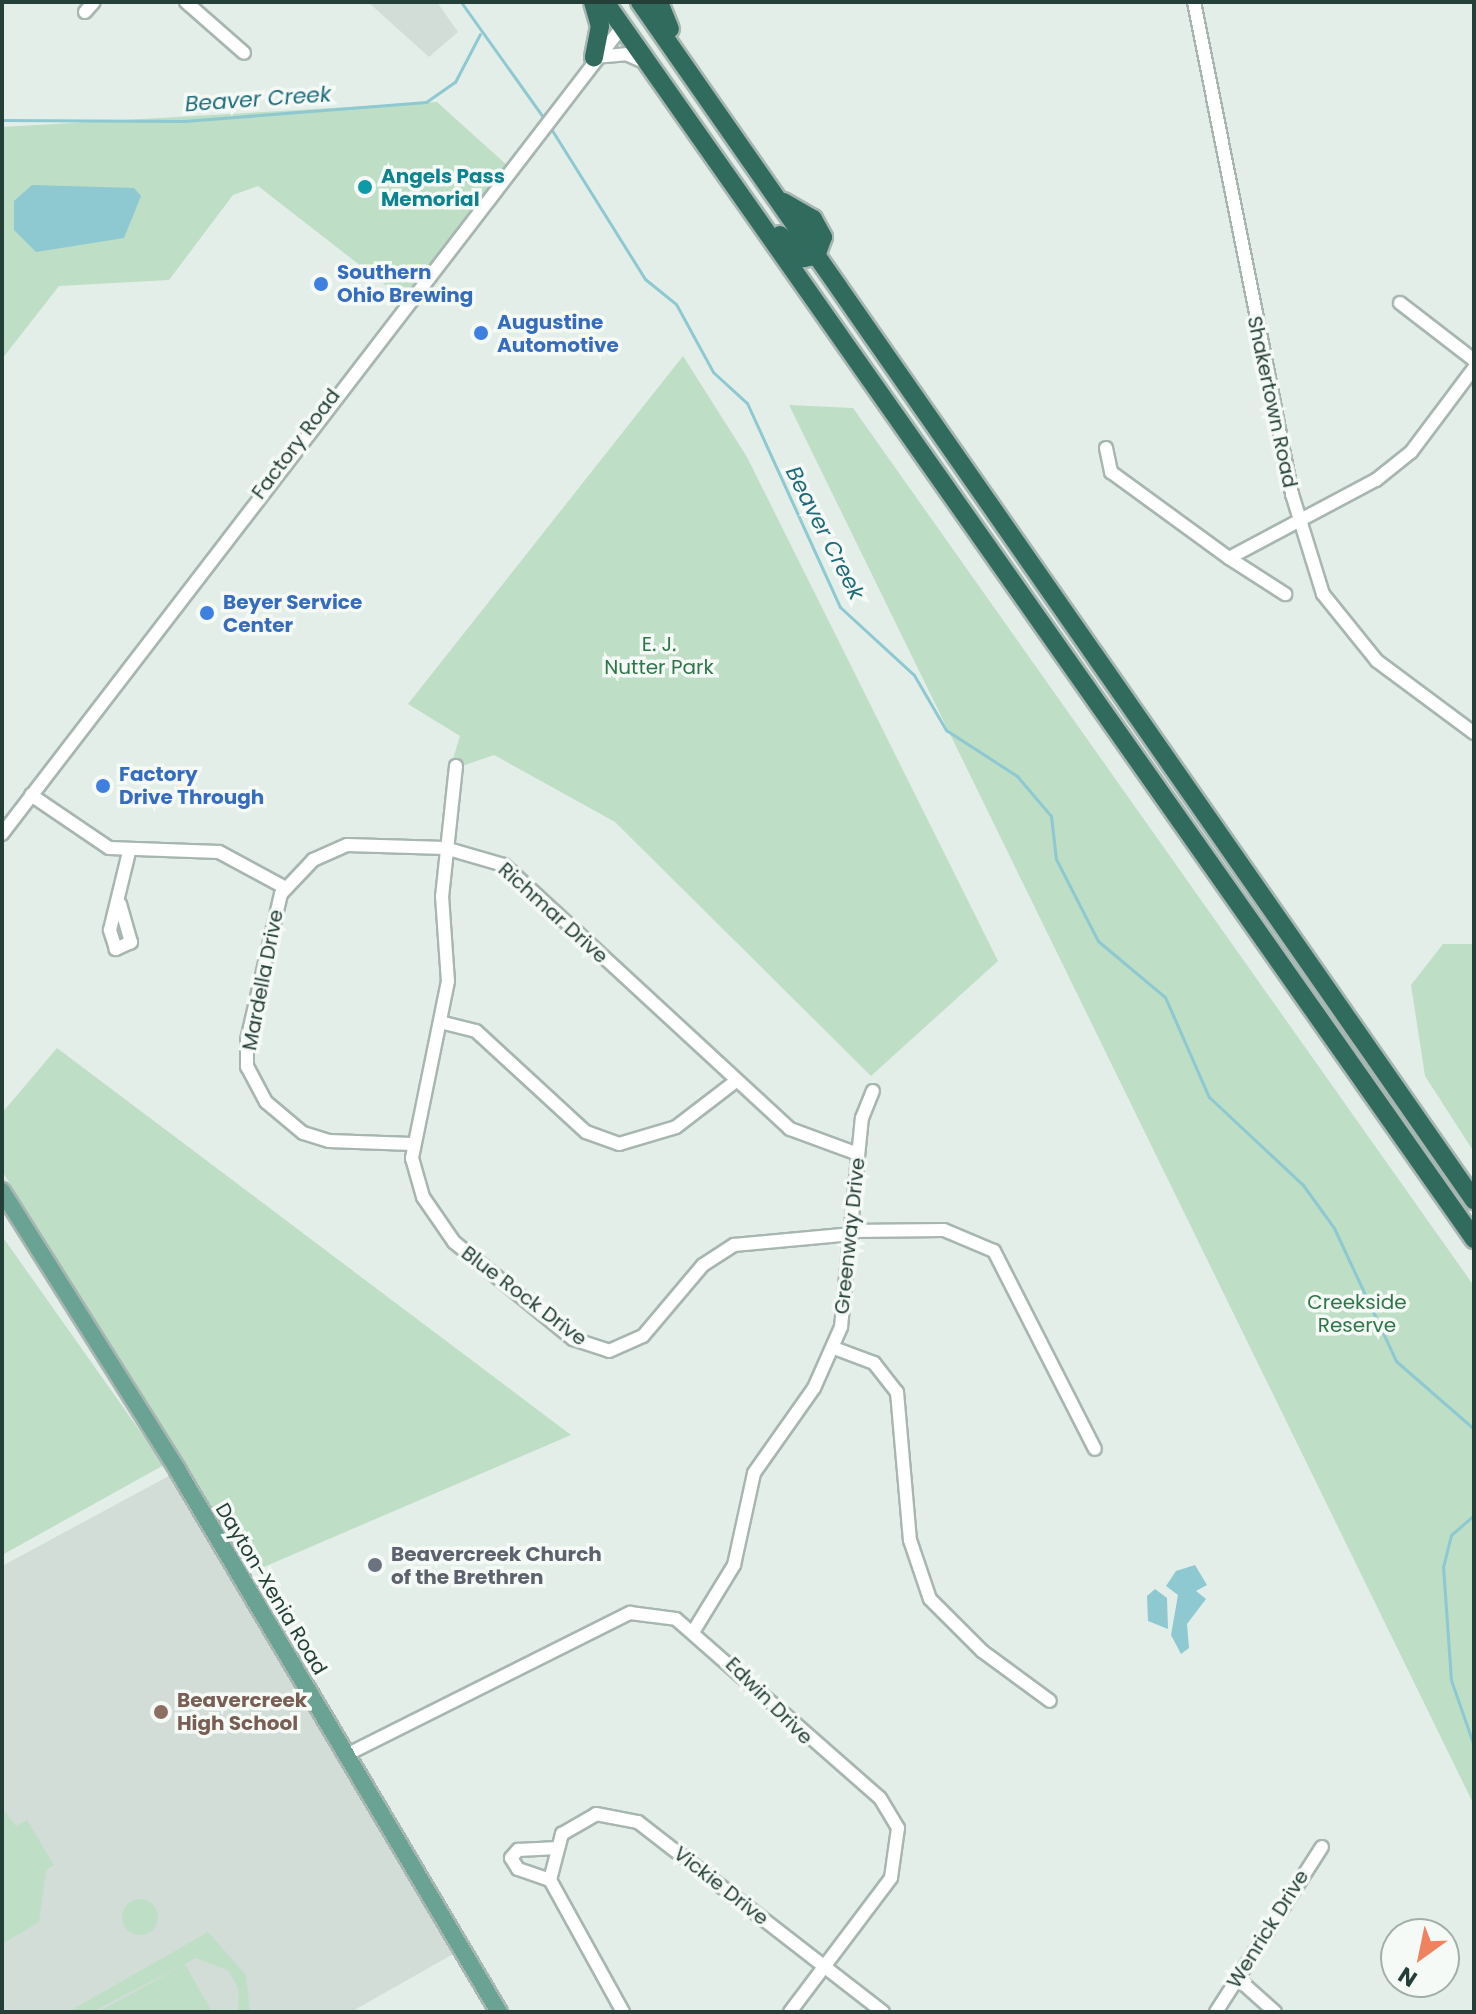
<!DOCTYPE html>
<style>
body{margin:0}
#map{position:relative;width:1476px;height:2014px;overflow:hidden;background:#e4eee9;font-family:Poppins,sans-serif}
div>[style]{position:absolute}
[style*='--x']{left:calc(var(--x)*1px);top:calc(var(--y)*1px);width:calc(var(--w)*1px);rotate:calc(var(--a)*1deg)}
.built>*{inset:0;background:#d2ddd8}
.green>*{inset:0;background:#bedec6}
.round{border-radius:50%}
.water>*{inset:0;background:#8ec8d1}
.stream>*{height:3px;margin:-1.5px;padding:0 1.5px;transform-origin:1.5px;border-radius:1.5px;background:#8ec8d1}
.roads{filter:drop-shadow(2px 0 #a7b6b0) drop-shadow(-2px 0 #a7b6b0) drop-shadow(0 2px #a7b6b0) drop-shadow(0 -2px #a7b6b0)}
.minor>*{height:12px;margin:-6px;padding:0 6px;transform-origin:6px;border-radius:6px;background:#fff}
.major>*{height:16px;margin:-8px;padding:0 8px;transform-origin:8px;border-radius:8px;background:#6aa293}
.highway>*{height:18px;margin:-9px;padding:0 9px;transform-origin:9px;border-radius:9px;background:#306b5e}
.dots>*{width:22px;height:22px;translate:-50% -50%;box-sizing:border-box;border:4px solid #f5faf7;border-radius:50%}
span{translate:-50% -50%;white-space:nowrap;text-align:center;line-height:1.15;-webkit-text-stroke:7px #f5faf7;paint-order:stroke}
.culture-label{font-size:20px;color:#0d838f;font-weight:700}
.left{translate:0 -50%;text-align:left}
.shop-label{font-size:20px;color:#366cbe;font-weight:700}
.street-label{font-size:20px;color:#243f37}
.park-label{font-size:20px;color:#2e7649}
.worship-label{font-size:20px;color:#5b616d;font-weight:700}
.education-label{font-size:20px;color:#785e54;font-weight:700}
.water-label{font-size:22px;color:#1e6c7b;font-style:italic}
.frame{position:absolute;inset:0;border:4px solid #243f37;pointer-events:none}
.north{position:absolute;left:1380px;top:1918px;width:80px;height:80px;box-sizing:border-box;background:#f5faf7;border:2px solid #a1afaa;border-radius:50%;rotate:213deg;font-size:22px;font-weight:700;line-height:32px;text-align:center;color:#243f37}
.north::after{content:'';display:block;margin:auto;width:28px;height:36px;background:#f08260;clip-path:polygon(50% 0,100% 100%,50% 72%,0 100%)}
</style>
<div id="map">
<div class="built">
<div style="clip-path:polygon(368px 2px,437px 2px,458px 32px,429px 57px)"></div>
<div style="clip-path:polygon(178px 1471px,462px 1949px,351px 2012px,2px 2012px,2px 1566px)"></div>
</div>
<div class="green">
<div style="clip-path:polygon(437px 102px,509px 167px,406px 301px,258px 186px,233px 195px,169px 280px,59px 286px,2px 359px,2px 127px)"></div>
<div style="clip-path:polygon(683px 356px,747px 457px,998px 961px,871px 1076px,615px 822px,494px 755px,462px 766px,452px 762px,460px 736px,408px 704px)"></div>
<div style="clip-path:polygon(789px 405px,853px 408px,1474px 1286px,1474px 1805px)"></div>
<div style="clip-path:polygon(1443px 944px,1474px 944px,1474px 1152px,1425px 1076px,1411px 985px)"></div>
<div style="clip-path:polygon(57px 1048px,571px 1435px,252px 1572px,2px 1171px,2px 1113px)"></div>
<div style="clip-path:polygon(2px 1236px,164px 1465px,2px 1555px)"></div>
<div style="clip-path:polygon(2px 1808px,16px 1826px,27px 1820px,54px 1865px,46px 1870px,39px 1922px,2px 1944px)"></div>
<div class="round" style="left:122px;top:1899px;width:36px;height:36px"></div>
<div style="clip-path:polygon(208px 1932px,246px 1975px,250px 2012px,238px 2012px,239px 1990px,229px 1971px,196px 1958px,92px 2012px,68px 2012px)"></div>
<div style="clip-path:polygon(185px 1964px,212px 2012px,98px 2012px)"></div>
</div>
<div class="water">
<div style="clip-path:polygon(32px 185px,134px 188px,141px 196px,124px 238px,36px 252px,14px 230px,14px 201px)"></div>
<div style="clip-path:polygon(1195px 1565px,1207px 1585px,1196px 1591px,1206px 1599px,1187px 1624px,1189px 1648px,1181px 1654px,1171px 1635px,1178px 1595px,1166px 1586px,1176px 1571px)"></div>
<div style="clip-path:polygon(1155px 1589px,1167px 1598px,1168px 1629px,1148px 1621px,1147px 1596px)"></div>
</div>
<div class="stream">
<div style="--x:461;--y:2;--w:146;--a:54.5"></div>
<div style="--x:2;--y:120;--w:182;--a:0.3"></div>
<div style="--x:184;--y:121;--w:243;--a:-4.5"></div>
<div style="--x:426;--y:102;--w:35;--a:-35"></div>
<div style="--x:455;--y:82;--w:54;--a:-62.5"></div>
<div style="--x:550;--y:127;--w:179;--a:58"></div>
<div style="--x:645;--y:279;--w:40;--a:39"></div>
<div style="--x:676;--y:304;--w:77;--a:61.4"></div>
<div style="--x:713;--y:372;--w:46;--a:42.4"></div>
<div style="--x:747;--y:403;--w:224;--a:65.5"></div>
<div style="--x:840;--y:607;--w:100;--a:42.6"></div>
<div style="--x:914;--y:675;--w:64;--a:59.8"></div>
<div style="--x:946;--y:730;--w:85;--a:32.9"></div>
<div style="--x:1017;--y:776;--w:52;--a:49.6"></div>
<div style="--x:1051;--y:816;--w:43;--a:83.4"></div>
<div style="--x:1056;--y:859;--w:92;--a:62.9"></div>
<div style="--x:1098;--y:941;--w:87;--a:39.9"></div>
<div style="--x:1165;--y:997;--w:109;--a:66.3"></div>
<div style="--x:1209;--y:1097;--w:129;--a:43.1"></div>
<div style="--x:1303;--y:1185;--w:53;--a:54.2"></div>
<div style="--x:1334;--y:1228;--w:147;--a:65"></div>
<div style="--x:1396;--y:1361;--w:103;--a:41.1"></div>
<div style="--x:1474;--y:1515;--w:30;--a:139"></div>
<div style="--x:1451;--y:1535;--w:32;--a:104"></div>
<div style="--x:1443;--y:1566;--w:114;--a:86"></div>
<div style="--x:1451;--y:1680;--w:70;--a:70.8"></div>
</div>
<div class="roads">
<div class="minor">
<div style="--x:186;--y:2;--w:77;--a:41.3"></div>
<div style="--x:1194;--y:2;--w:502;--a:78.73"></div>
<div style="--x:1292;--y:494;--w:105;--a:72.8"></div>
<div style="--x:1323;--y:594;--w:86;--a:51.1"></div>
<div style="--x:1377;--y:661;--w:121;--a:36.6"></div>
<div style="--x:85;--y:12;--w:13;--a:-48"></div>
<div style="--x:594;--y:57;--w:32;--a:-5"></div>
<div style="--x:626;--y:54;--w:20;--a:24"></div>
<div style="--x:1400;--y:303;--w:93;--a:37.6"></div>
<div style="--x:1106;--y:448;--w:25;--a:78"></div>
<div style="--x:1111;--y:472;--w:146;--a:36.1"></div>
<div style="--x:1229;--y:558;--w:166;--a:-28"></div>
<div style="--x:1376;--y:480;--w:45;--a:-38.7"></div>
<div style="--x:1411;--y:452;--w:105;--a:-53.1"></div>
<div style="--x:1229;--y:558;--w:67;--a:32.7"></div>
<div style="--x:456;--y:766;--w:131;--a:96.1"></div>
<div style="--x:442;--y:896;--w:85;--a:86"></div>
<div style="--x:448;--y:981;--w:181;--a:101.5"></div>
<div style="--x:412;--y:1158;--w:41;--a:74.2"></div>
<div style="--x:423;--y:1197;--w:55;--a:55.4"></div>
<div style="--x:454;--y:1242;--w:154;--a:39.2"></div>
<div style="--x:573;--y:1339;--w:38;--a:18"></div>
<div style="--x:609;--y:1351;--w:37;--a:-24"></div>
<div style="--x:643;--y:1336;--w:93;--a:-49.8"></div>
<div style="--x:703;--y:1265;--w:37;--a:-33"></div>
<div style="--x:734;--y:1245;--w:119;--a:-5.3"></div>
<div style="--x:31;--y:795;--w:94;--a:34.2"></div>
<div style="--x:109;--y:848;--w:110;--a:2.1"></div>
<div style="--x:219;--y:852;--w:74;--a:28.3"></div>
<div style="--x:2;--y:834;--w:1018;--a:-52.47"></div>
<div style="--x:120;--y:904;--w:40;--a:74"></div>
<div style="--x:131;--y:942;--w:17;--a:155"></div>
<div style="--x:116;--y:949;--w:20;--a:-108"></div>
<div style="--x:110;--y:930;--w:80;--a:-76.3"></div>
<div style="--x:440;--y:1022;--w:37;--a:14"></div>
<div style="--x:476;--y:1031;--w:149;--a:42.6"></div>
<div style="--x:586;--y:1132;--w:35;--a:20"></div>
<div style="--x:619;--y:1144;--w:59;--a:-16.6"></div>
<div style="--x:676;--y:1127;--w:76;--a:-37.5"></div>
<div style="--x:412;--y:1144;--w:83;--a:-177.9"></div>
<div style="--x:329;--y:1141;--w:27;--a:-163"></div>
<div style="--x:303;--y:1133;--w:48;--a:-140"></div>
<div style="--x:266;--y:1102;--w:40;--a:-118"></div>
<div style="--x:247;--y:1067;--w:27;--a:-90"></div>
<div style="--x:247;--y:1040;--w:150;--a:-76.9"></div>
<div style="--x:281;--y:894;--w:47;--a:-46.7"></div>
<div style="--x:313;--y:860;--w:37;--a:-24"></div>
<div style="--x:347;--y:845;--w:98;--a:1.8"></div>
<div style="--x:445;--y:848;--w:61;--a:16.1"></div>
<div style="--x:504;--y:865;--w:389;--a:42.7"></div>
<div style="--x:790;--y:1129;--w:72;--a:20.2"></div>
<div style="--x:852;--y:1231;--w:92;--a:-0.6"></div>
<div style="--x:944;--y:1230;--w:54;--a:22.8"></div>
<div style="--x:994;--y:1251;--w:222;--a:63"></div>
<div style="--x:834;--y:1348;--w:43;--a:20.6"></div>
<div style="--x:874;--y:1363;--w:37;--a:52"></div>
<div style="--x:897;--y:1392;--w:149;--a:85"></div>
<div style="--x:910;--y:1540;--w:62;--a:71.3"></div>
<div style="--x:930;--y:1599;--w:74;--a:45"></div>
<div style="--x:982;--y:1651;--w:84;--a:36.3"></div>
<div style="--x:693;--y:1632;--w:79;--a:-58.5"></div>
<div style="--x:734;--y:1565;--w:94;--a:-77.7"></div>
<div style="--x:754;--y:1473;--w:104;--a:-54.8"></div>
<div style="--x:814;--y:1388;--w:67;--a:-66.1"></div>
<div style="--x:841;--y:1327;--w:210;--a:-84.3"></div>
<div style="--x:862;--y:1118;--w:29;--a:-68"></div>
<div style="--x:346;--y:1755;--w:318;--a:-26.6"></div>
<div style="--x:630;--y:1613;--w:46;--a:7.4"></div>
<div style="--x:676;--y:1619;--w:271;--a:41.3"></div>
<div style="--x:880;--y:1798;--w:35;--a:59"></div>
<div style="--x:898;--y:1828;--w:50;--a:98"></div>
<div style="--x:891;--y:1878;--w:168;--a:127"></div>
<div style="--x:550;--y:1880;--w:34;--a:-161"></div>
<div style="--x:518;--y:1869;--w:13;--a:-122"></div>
<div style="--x:511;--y:1858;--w:11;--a:-49"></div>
<div style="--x:518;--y:1850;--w:35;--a:-3"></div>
<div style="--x:1237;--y:1978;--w:51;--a:41.8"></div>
<div style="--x:623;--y:2012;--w:151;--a:-118.9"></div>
<div style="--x:550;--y:1880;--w:48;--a:-75.4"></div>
<div style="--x:562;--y:1834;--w:39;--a:-30"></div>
<div style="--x:596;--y:1814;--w:43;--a:10.8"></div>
<div style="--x:638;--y:1822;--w:310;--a:37.8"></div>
<div style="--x:1216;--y:2012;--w:196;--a:-57.3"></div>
</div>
<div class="major">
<div style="--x:2;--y:1191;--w:331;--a:57.8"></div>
<div style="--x:178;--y:1471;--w:629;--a:59.32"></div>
</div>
<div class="highway">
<div style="--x:593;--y:2;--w:25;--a:74"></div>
<div style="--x:600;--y:26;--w:32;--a:101"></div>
<div style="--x:605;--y:2;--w:1512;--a:54.91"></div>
<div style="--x:640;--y:2;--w:1460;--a:55.16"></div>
<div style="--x:659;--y:2;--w:29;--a:68"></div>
<div style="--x:780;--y:235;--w:33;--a:45"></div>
<div style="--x:803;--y:258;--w:13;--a:-9"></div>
<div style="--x:816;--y:256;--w:20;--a:-70"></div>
<div style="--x:823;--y:237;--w:21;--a:-119"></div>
<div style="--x:813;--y:219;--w:34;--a:-150"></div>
</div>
</div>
<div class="dots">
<div style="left:365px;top:187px;background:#0f9aa8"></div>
<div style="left:321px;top:284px;background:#3f7fe0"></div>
<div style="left:481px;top:333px;background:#3f7fe0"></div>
<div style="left:207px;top:613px;background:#3f7fe0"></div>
<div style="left:103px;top:786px;background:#3f7fe0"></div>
<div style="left:375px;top:1565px;background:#6b7280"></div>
<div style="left:161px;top:1712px;background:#8d6e63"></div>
</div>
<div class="culture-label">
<span class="left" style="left:381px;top:188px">Angels Pass<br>Memorial</span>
</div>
<div class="shop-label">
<span class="left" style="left:337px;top:284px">Southern<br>Ohio Brewing</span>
<span class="left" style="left:497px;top:334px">Augustine<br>Automotive</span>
<span class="left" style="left:223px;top:614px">Beyer Service<br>Center</span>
<span class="left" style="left:119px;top:786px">Factory<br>Drive Through</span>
</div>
<div class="street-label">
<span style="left:1272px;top:402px;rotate:78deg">Shakertown Road</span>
<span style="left:296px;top:444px;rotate:-53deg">Factory Road</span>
<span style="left:553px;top:913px;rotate:42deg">Richmar Drive</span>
<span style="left:263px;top:980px;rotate:-79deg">Mardella Drive</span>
<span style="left:850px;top:1236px;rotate:-84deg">Greenway Drive</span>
<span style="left:524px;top:1296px;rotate:37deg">Blue Rock Drive</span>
<span style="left:271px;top:1589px;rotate:59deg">Dayton-Xenia Road</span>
<span style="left:769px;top:1701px;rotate:45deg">Edwin Drive</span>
<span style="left:721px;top:1886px;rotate:38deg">Vickie Drive</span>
<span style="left:1268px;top:1929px;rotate:-58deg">Wenrick Drive</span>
</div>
<div class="park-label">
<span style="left:659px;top:656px">E. J.<br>Nutter Park</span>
<span style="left:1357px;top:1314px">Creekside<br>Reserve</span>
</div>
<div class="worship-label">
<span class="left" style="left:391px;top:1566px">Beavercreek Church<br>of the Brethren</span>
</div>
<div class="education-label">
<span class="left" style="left:177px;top:1712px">Beavercreek<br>High School</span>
</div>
<div class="water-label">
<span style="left:258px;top:99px;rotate:-4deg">Beaver Creek</span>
<span style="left:825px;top:533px;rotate:63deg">Beaver Creek</span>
</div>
<div class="frame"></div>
<div class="north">N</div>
</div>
